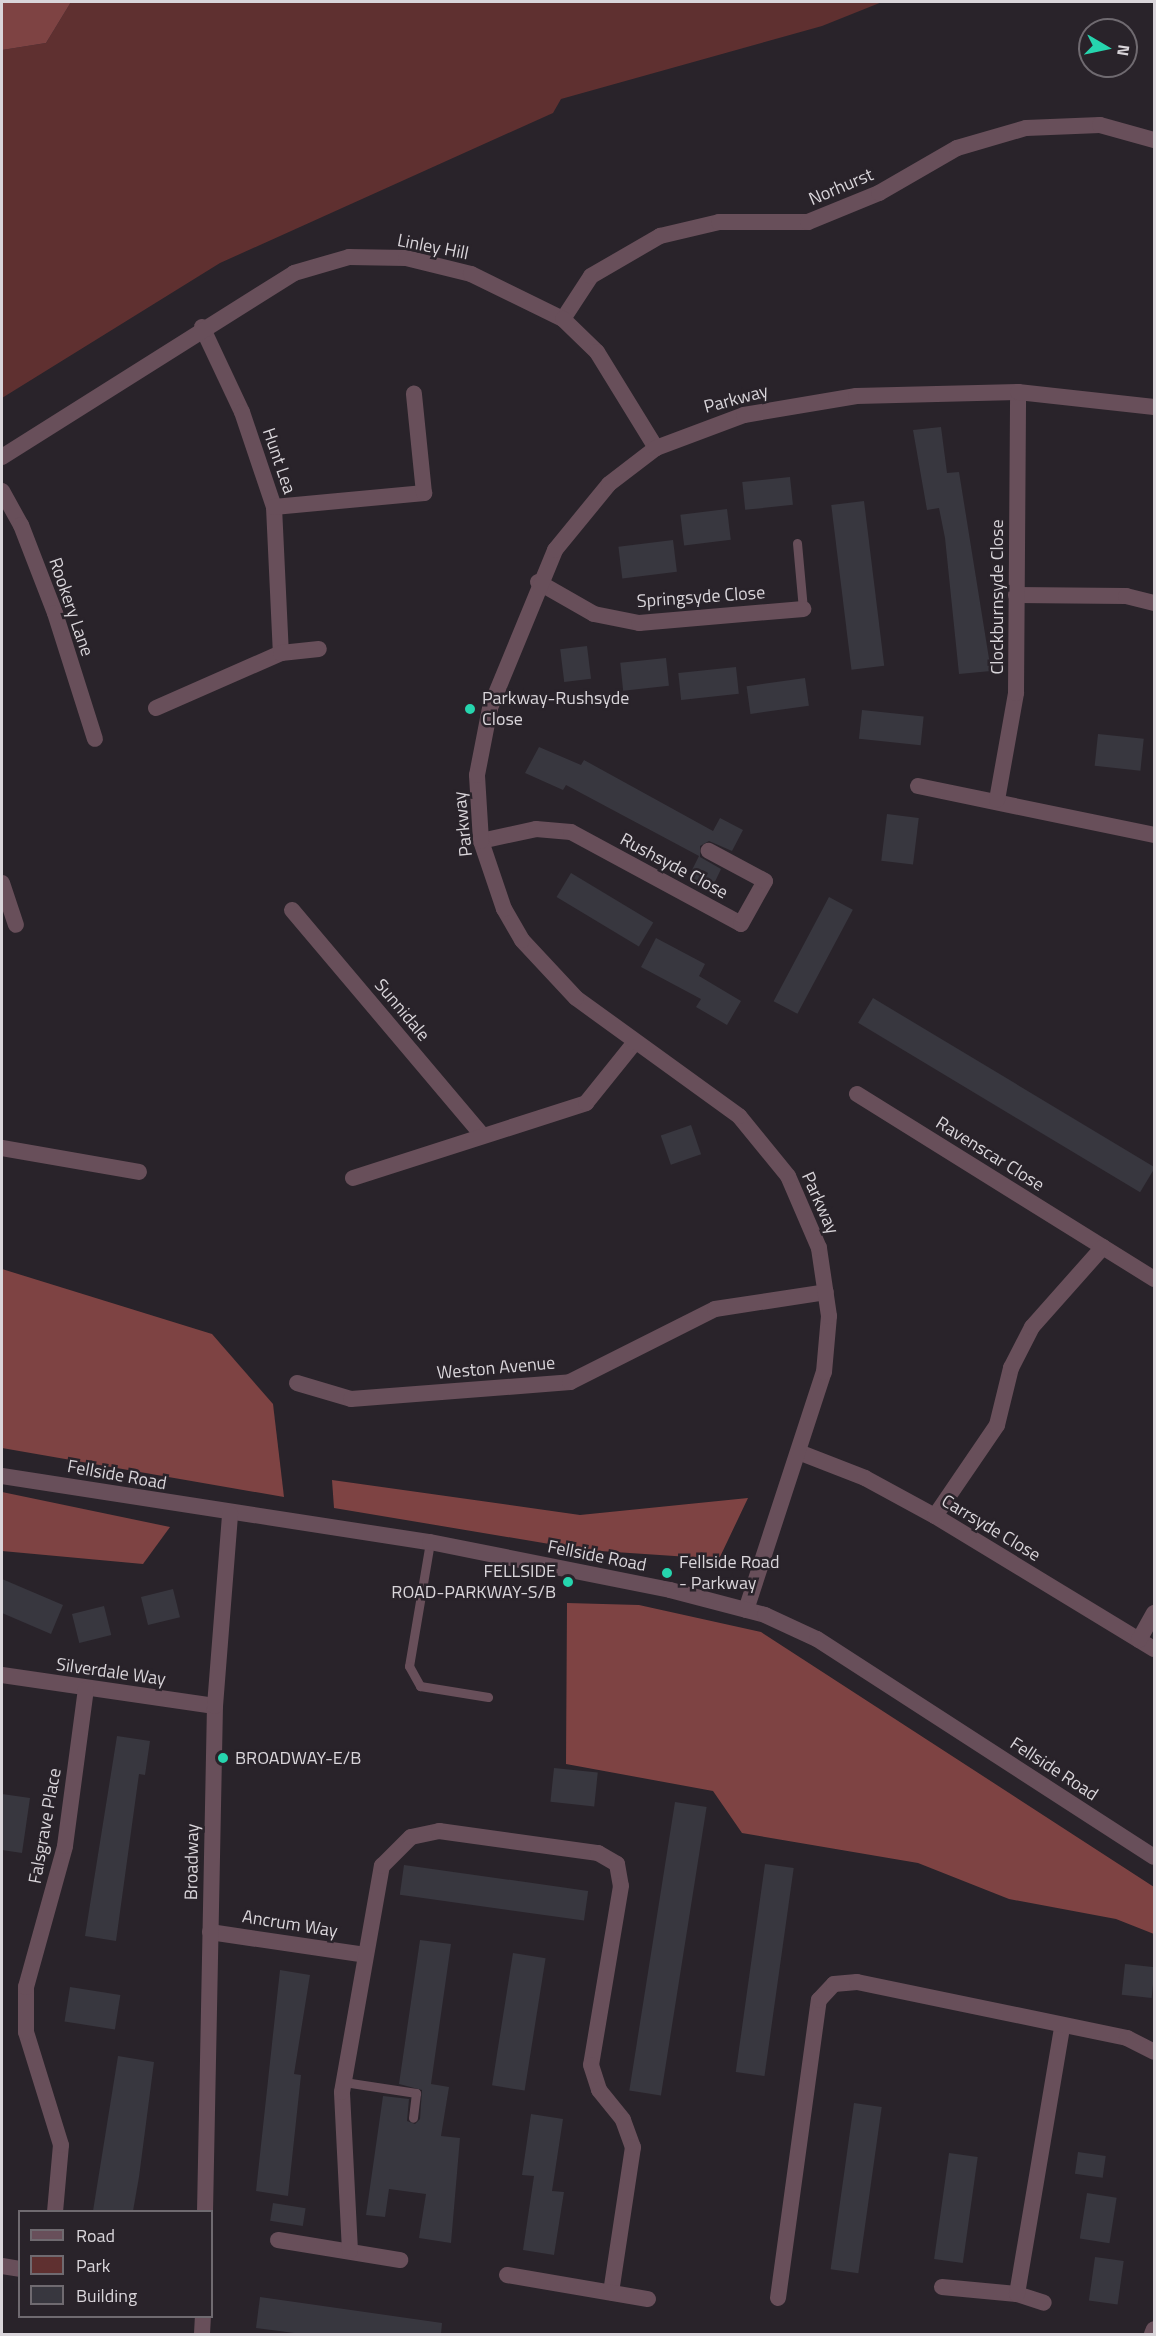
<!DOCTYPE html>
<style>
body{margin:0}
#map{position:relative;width:1156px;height:2336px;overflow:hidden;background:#29232a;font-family:"Titillium Web",sans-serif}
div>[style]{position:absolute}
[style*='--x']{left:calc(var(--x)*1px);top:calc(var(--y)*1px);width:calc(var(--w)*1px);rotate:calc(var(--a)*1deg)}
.green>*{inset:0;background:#5f3030}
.forest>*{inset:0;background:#7e4343}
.building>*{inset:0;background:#38373f;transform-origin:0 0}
.service>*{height:9px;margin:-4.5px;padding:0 4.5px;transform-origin:4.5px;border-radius:4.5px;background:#684f5a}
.minor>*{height:16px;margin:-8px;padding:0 8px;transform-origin:8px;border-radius:8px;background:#684f5a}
.tertiary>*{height:16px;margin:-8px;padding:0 8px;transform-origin:8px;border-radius:8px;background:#684f5a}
.dots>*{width:16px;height:16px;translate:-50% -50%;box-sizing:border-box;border:3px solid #29232a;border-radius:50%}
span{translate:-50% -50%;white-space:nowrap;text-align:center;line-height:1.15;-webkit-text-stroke:5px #29232a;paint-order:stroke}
.street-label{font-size:18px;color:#d9d5da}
.poi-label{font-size:18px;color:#d9d5da}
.left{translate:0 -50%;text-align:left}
.right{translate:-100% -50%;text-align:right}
.frame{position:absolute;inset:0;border:3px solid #d9d5da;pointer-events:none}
.legend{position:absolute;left:18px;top:2210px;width:195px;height:108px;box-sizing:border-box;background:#29232a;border:2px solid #6f6a70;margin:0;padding:8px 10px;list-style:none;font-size:18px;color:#d9d5da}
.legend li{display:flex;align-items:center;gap:12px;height:30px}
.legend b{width:30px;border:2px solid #6f6a70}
.north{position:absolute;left:1078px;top:18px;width:60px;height:60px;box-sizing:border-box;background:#29232a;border:2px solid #6f6a70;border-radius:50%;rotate:99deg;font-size:16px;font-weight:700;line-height:24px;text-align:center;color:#d9d5da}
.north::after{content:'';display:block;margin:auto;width:21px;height:27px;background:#26d5ae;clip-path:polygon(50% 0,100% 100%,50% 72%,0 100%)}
</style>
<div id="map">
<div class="green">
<div style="clip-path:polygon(71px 2px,882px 2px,822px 26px,561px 99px,553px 113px,220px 263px,2px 398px,2px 50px,46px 43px)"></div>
</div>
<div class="forest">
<div style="clip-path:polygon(2px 2px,71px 2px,46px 43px,2px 50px)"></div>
<div style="clip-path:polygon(2px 1269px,212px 1334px,273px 1404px,284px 1497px,2px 1448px)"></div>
<div style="clip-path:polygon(332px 1480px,580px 1515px,748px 1498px,719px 1559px,585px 1550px,334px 1508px)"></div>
<div style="clip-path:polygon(2px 1492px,170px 1527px,143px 1564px,2px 1551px)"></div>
<div style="clip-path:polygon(567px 1603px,639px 1605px,761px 1632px,1154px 1887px,1154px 1934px,1116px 1919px,1009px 1899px,918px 1863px,742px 1833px,713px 1791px,566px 1764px)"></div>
</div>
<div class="building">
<div style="clip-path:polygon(941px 427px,947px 473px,959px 472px,991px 671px,959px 674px,945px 538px,939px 508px,927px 510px,913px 430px)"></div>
<div style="left:790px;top:477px;width:28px;height:48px;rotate:84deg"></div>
<div style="left:864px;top:501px;width:166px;height:33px;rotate:83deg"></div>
<div style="left:727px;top:509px;width:31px;height:47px;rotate:83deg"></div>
<div style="left:673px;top:540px;width:32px;height:55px;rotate:83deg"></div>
<div style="left:587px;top:646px;width:33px;height:27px;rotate:83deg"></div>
<div style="left:666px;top:658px;width:28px;height:46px;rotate:84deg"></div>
<div style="left:736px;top:667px;width:27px;height:58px;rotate:84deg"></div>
<div style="left:805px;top:678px;width:28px;height:59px;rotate:82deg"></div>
<div style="left:862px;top:710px;width:62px;height:29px;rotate:6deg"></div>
<div style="left:1098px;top:734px;width:46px;height:32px;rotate:6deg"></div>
<div style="clip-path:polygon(539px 747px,581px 765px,584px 760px,713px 831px,720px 818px,743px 830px,732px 851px,709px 841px,700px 846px,700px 857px,721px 869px,712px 888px,689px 876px,699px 856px,566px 785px,563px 790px,525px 773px)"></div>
<div style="left:887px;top:814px;width:32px;height:47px;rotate:7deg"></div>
<div style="left:571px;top:873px;width:96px;height:28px;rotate:31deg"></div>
<div style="left:829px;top:897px;width:27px;height:118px;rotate:28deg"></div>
<div style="clip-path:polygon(656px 938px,705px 964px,699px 976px,741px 1001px,727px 1025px,696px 1007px,701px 999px,641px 967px)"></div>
<div style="left:873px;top:998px;width:329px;height:29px;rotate:31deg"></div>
<div style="left:691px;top:1125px;width:31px;height:32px;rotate:71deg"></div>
<div style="clip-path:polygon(2px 1579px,63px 1605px,51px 1634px,2px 1613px)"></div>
<div style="left:173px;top:1589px;width:29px;height:33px;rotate:76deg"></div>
<div style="left:104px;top:1606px;width:30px;height:33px;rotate:76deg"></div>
<div style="clip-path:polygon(117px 1736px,150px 1741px,145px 1775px,139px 1774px,116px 1941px,85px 1936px)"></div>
<div style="left:554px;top:1768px;width:44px;height:34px;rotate:6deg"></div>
<div style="clip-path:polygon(2px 1794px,30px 1798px,22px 1853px,2px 1850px)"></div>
<div style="left:675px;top:1802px;width:32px;height:292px;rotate:9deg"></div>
<div style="left:765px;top:1864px;width:29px;height:210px;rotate:8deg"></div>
<div style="left:404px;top:1865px;width:186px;height:30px;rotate:8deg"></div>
<div style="clip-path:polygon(420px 1940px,451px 1944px,431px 2084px,449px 2087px,441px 2136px,460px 2138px,451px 2243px,419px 2238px,426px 2194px,389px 2189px,385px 2217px,366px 2215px,383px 2096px,409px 2099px,407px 2121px,415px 2124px,420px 2119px,422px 2090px,399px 2084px)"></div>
<div style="left:513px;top:1953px;width:33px;height:134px;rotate:9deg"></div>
<div style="left:1125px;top:1964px;width:30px;height:31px;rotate:6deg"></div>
<div style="clip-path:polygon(280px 1970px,310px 1975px,294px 2074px,301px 2075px,288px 2196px,256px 2191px)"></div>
<div style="left:70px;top:1987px;width:51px;height:35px;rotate:9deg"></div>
<div style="clip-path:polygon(118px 2056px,154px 2062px,139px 2177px,133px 2211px,93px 2211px)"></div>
<div style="left:854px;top:2103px;width:28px;height:168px;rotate:8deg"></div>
<div style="clip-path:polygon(531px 2114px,563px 2119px,552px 2191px,564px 2192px,554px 2255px,523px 2250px,534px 2176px,522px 2175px)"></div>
<div style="left:1078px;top:2152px;width:28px;height:22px;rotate:8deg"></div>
<div style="left:949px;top:2153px;width:29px;height:107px;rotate:8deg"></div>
<div style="left:1087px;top:2193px;width:30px;height:46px;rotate:9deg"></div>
<div style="left:273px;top:2203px;width:33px;height:18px;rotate:9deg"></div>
<div style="left:1095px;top:2257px;width:29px;height:44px;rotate:8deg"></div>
<div style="clip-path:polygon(260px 2297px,442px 2323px,441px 2334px,302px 2334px,256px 2328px)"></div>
</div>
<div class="service">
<div style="--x:797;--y:543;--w:66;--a:84.8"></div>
<div style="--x:430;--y:1542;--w:126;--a:99.6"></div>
<div style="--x:409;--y:1666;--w:23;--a:61"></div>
<div style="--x:420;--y:1686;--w:69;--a:9.2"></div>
<div style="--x:344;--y:2082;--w:73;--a:8.7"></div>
<div style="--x:416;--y:2093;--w:25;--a:97"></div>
</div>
<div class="minor">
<div style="--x:563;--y:319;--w:51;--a:-56.9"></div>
<div style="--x:591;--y:276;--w:80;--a:-30.1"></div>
<div style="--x:660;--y:236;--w:61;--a:-13.3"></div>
<div style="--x:719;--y:222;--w:89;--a:0"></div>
<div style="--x:808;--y:222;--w:77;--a:-22.2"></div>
<div style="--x:879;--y:193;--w:90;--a:-30"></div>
<div style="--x:957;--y:148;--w:72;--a:-16.2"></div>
<div style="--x:1026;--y:128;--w:74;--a:-2.3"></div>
<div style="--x:1100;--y:125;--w:56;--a:15.5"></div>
<div style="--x:202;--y:327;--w:94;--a:64.8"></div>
<div style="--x:242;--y:412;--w:100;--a:71.4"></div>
<div style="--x:274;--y:507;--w:146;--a:87.3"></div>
<div style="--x:2;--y:457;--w:345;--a:-32.2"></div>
<div style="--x:294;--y:273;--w:57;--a:-16.2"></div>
<div style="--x:349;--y:257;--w:57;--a:1"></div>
<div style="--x:406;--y:258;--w:67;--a:13.8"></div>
<div style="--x:471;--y:274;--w:102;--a:26.1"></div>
<div style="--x:563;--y:319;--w:47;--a:44.1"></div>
<div style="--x:597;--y:352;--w:113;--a:58.4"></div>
<div style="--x:2;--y:491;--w:39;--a:61"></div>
<div style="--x:21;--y:525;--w:94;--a:68.9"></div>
<div style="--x:55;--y:613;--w:132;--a:72.4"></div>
<div style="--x:274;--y:507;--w:151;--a:-5.3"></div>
<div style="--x:424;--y:493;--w:100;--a:-95.8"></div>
<div style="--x:538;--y:582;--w:64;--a:29.7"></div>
<div style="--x:594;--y:614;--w:46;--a:11.3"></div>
<div style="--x:639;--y:623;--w:165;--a:-4.9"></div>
<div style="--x:1016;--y:595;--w:110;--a:0.5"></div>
<div style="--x:1126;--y:596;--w:29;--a:14"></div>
<div style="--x:156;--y:708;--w:137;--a:-23.7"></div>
<div style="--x:281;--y:653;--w:38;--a:-6"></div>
<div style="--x:918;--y:786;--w:241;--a:11.7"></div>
<div style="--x:997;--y:800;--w:109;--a:-79.9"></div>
<div style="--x:1016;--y:693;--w:301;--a:-89.6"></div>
<div style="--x:481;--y:841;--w:56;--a:-12.3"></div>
<div style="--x:536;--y:829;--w:35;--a:5"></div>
<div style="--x:571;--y:832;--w:193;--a:28.4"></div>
<div style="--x:741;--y:924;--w:49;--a:-60.8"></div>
<div style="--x:765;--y:881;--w:64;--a:-151.8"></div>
<div style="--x:2;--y:883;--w:44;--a:71.6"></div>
<div style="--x:292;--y:910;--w:294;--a:49.8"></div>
<div style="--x:857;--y:1094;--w:350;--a:31.9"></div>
<div style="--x:2;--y:1148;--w:139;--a:9.9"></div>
<div style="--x:353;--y:1178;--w:245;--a:-17.8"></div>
<div style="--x:586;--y:1103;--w:78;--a:-51.2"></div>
<div style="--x:297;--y:1383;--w:56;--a:16.5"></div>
<div style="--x:351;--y:1399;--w:220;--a:-4.4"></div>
<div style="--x:570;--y:1382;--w:162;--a:-26.7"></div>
<div style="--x:715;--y:1309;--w:112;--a:-8.7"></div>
<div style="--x:801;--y:1453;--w:69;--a:21.3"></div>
<div style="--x:865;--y:1478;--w:80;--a:28.5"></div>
<div style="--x:935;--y:1516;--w:256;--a:31.3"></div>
<div style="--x:935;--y:1516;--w:110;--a:-55.7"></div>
<div style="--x:997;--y:1425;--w:59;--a:-76.2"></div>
<div style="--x:1011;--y:1368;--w:46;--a:-62.9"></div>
<div style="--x:1032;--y:1327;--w:107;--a:-48.4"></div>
<div style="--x:746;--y:1610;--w:250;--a:-71.9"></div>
<div style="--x:824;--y:1372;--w:56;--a:-84.9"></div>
<div style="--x:829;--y:1316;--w:69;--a:-98.4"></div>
<div style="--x:819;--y:1248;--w:78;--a:-113.3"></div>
<div style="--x:788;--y:1176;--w:77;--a:-129.2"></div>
<div style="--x:739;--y:1116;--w:201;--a:-144.1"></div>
<div style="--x:576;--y:998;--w:79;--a:-133"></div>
<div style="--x:522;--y:940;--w:36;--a:-120"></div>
<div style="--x:504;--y:909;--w:72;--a:-108.7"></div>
<div style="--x:481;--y:841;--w:66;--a:-93.5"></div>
<div style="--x:477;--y:775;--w:68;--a:-79"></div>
<div style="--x:490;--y:708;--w:171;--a:-67.6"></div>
<div style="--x:555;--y:550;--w:85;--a:-50.7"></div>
<div style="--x:609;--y:484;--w:59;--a:-37.5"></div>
<div style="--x:656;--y:448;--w:94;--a:-20.6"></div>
<div style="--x:744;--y:415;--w:114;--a:-9.6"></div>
<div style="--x:856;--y:396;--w:162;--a:-1.4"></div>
<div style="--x:1018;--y:392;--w:137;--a:6.3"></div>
<div style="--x:1139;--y:1640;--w:31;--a:-61"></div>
<div style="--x:2;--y:1675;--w:215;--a:8.3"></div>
<div style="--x:210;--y:1932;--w:157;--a:8.4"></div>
<div style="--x:55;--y:2212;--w:67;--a:-84.9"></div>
<div style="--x:61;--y:2145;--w:118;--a:-107.2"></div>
<div style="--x:26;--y:2032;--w:45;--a:-90"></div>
<div style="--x:26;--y:1987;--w:146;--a:-74.5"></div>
<div style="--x:65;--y:1846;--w:158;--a:-82.4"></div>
<div style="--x:278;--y:2240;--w:124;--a:9.3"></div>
<div style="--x:350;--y:2251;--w:159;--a:-92.9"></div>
<div style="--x:342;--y:2092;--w:230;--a:-80"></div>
<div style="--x:382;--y:1866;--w:41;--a:-45"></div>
<div style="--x:411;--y:1837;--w:29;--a:-12"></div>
<div style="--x:439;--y:1831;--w:161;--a:7.9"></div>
<div style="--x:598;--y:1853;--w:22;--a:30"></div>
<div style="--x:617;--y:1864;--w:22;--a:80"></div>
<div style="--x:621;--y:1886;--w:181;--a:99.5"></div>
<div style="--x:591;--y:2065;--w:26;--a:72"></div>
<div style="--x:599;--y:2090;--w:38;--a:51"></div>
<div style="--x:623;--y:2120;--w:29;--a:70"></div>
<div style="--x:633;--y:2147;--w:147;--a:98.6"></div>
<div style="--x:2;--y:2266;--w:18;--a:9"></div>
<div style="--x:507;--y:2275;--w:143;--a:9.7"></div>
<div style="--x:942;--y:2287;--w:75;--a:5.3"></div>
<div style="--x:1017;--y:2294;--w:28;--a:18"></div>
<div style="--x:1017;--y:2294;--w:270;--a:-80.4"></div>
<div style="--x:778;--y:2298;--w:301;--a:-82.2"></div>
<div style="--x:819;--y:2000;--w:22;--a:-47"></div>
<div style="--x:834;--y:1984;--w:23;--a:-5"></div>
<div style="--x:857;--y:1982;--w:276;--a:11.7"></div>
<div style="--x:1127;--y:2038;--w:30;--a:27"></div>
</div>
<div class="tertiary">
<div style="--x:2;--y:1476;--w:433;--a:8.8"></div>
<div style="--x:430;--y:1542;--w:245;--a:11.3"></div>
<div style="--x:670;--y:1590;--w:98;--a:14.7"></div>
<div style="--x:765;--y:1615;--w:57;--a:24.8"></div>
<div style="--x:817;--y:1639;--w:401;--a:32.9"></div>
<div style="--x:205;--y:2212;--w:506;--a:-88.87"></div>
<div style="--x:215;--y:1706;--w:193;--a:-85.5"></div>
<div style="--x:202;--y:2334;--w:18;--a:-87"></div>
<div style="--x:1152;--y:2334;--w:5;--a:-68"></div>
</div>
<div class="dots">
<div style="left:470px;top:709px;background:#26d5ae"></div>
<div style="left:667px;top:1573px;background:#26d5ae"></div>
<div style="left:568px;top:1582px;background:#26d5ae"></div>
<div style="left:223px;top:1758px;background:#26d5ae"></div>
</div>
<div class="street-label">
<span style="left:841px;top:187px;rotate:-23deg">Norhurst</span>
<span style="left:433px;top:247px;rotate:11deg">Linley Hill</span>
<span style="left:736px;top:399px;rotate:-15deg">Parkway</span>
<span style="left:279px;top:461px;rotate:71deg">Hunt Lea</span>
<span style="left:701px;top:597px;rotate:-4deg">Springsyde Close</span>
<span style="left:997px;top:597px;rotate:-90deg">Clockburnsyde Close</span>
<span style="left:71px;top:607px;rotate:71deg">Rookery Lane</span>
<span style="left:463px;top:824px;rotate:-96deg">Parkway</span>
<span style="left:674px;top:866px;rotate:28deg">Rushsyde Close</span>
<span style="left:402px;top:1010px;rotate:50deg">Sunnidale</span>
<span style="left:990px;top:1154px;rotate:32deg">Ravenscar Close</span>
<span style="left:820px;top:1203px;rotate:66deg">Parkway</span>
<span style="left:496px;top:1368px;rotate:-5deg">Weston Avenue</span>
<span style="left:117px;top:1475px;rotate:10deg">Fellside Road</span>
<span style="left:991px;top:1528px;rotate:31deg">Carrsyde Close</span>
<span style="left:597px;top:1556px;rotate:11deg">Fellside Road</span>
<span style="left:111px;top:1672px;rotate:8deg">Silverdale Way</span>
<span style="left:1054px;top:1769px;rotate:33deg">Fellside Road</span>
<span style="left:45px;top:1826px;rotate:-80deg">Falsgrave Place</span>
<span style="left:192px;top:1862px;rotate:-89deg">Broadway</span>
<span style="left:290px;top:1924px;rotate:9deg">Ancrum Way</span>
</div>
<div class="poi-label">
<span class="left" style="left:482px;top:709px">Parkway-Rushsyde<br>Close</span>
<span class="left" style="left:679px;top:1573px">Fellside Road<br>- Parkway</span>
<span class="right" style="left:556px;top:1582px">FELLSIDE<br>ROAD-PARKWAY-S/B</span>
<span class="left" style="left:235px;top:1758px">BROADWAY-E/B</span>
</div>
<div class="frame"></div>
<ul class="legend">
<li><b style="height:8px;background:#684f5a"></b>Road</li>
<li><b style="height:16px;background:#5f3030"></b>Park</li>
<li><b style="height:16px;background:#38373f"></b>Building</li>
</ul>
<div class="north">N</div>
</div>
